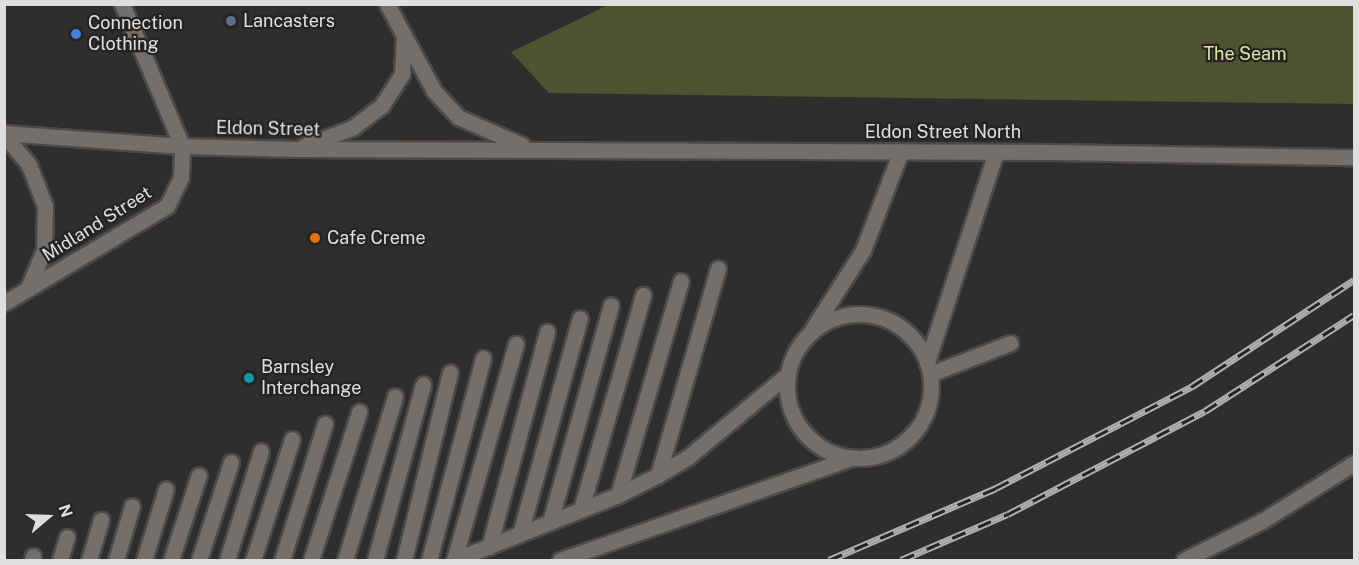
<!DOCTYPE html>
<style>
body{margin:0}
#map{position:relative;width:1359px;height:565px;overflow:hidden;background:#302e2c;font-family:"Public Sans",sans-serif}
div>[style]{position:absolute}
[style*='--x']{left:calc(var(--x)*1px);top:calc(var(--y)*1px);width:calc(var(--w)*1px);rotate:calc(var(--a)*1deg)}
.green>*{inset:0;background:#4f5331}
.roads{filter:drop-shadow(2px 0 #4c4a49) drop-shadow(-2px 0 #4c4a49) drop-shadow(0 2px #4c4a49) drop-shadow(0 -2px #4c4a49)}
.minor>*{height:15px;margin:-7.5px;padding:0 7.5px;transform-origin:7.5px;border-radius:7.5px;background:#726f6d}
.minor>.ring{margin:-7.5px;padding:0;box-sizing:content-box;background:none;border:15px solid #726f6d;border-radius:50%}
.rail>*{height:7px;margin-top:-3.5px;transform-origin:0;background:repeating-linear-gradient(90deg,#262422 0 14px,#b1afae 0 28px);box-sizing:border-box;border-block:2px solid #b1afae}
.dots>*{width:16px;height:16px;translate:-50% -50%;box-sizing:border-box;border:3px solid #262422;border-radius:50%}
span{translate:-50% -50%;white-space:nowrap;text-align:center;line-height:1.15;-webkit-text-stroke:4.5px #262422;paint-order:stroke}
.poi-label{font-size:18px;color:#e1dfde}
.left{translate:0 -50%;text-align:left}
.park-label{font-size:18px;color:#dde5a1}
.street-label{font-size:18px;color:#e1dfde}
.frame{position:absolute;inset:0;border:6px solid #e1dfde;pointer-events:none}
.north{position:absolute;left:18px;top:487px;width:60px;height:60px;-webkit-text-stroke:4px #262422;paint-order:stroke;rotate:71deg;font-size:16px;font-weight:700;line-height:24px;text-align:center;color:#e1dfde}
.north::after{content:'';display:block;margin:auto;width:21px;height:27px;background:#e1dfde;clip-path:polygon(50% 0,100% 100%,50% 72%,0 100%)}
</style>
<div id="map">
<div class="green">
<div style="clip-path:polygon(608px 5px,1354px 5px,1354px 104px,549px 93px,511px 52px)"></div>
</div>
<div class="roads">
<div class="minor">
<div style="--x:387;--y:4;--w:99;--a:61.6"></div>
<div style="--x:434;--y:91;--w:35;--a:47"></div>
<div style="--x:458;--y:117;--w:70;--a:23.6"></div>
<div style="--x:4;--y:133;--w:178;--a:4.2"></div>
<div style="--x:182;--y:146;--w:114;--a:1.5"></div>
<div style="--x:296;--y:149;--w:758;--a:0.23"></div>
<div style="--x:1054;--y:152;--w:300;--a:1"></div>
<div style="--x:4;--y:135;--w:39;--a:50"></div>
<div style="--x:29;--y:165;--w:44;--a:68.7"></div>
<div style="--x:45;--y:206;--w:44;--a:91.3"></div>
<div style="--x:44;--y:250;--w:43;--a:113"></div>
<div style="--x:304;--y:146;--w:51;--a:-20.6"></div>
<div style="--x:352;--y:128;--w:38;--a:-37"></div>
<div style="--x:382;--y:105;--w:37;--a:-57"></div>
<div style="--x:402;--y:74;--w:36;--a:-87"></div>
<div style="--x:4;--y:303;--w:190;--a:-30.8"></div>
<div style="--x:167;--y:206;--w:32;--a:-64"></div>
<div style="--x:181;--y:177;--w:31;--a:-88"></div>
<div style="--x:182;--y:146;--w:154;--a:-112.9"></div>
<div class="ring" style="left:787px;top:314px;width:129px;height:129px"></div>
<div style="--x:813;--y:328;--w:93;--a:-57.3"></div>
<div style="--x:863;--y:250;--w:106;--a:-69"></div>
<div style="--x:927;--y:362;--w:221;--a:-71.8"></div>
<div style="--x:930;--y:374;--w:86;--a:-21.2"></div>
<div style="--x:658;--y:475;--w:215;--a:-73.8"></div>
<div style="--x:618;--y:495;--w:223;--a:-73.6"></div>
<div style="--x:581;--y:509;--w:223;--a:-73.8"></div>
<div style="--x:550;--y:522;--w:225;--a:-74.3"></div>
<div style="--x:520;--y:534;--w:224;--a:-74.5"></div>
<div style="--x:489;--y:547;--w:223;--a:-74.9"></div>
<div style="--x:32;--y:560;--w:4;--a:-76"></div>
<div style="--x:60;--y:560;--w:24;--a:-73"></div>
<div style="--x:89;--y:560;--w:42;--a:-73.3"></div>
<div style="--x:116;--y:560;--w:56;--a:-73.5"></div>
<div style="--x:144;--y:560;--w:74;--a:-72.8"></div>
<div style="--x:171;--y:560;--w:89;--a:-71.8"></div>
<div style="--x:199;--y:560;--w:103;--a:-71.9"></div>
<div style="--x:227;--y:560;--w:114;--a:-72.7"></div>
<div style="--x:253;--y:560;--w:127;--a:-72.1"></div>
<div style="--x:282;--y:560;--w:143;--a:-72.5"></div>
<div style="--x:311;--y:560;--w:156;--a:-72"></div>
<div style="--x:345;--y:560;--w:171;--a:-73"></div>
<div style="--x:375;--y:560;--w:182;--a:-74.7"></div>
<div style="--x:404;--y:560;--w:193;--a:-76.2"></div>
<div style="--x:429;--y:560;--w:209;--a:-75"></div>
<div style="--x:454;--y:560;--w:176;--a:-21.6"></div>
<div style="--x:618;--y:495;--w:45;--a:-26.6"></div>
<div style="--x:658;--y:475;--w:35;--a:-31"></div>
<div style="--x:688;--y:457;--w:130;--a:-39.7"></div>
<div style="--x:454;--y:560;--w:225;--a:-74"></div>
<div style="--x:560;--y:560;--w:309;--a:-19.3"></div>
<div style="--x:1184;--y:560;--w:87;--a:-26.6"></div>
<div style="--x:1262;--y:521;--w:109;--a:-32.2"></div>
</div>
</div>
<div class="rail">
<div style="--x:829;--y:560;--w:182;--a:-23.3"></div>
<div style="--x:996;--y:488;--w:220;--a:-27.4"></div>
<div style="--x:1191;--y:387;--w:195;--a:-33.3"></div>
<div style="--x:901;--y:560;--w:116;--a:-23.3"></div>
<div style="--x:1008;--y:514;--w:222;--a:-27.6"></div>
<div style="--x:1205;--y:411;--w:177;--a:-32.8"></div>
</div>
<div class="dots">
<div style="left:231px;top:21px;background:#5c6f8a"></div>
<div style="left:76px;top:34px;background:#3f7fe0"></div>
<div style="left:315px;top:238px;background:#e8710a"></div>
<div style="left:249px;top:378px;background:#0f9aa8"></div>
</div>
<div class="poi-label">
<span class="left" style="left:243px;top:21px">Lancasters</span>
<span class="left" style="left:88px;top:34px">Connection<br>Clothing</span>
<span class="left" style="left:327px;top:238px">Cafe Creme</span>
<span class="left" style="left:261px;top:378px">Barnsley<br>Interchange</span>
</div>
<div class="park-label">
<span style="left:1245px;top:54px">The Seam</span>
</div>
<div class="street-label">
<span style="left:268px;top:129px;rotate:1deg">Eldon Street</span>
<span style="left:943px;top:132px">Eldon Street North</span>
<span style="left:97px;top:224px;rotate:-32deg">Midland Street</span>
</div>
<div class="frame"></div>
<div class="north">N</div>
</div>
